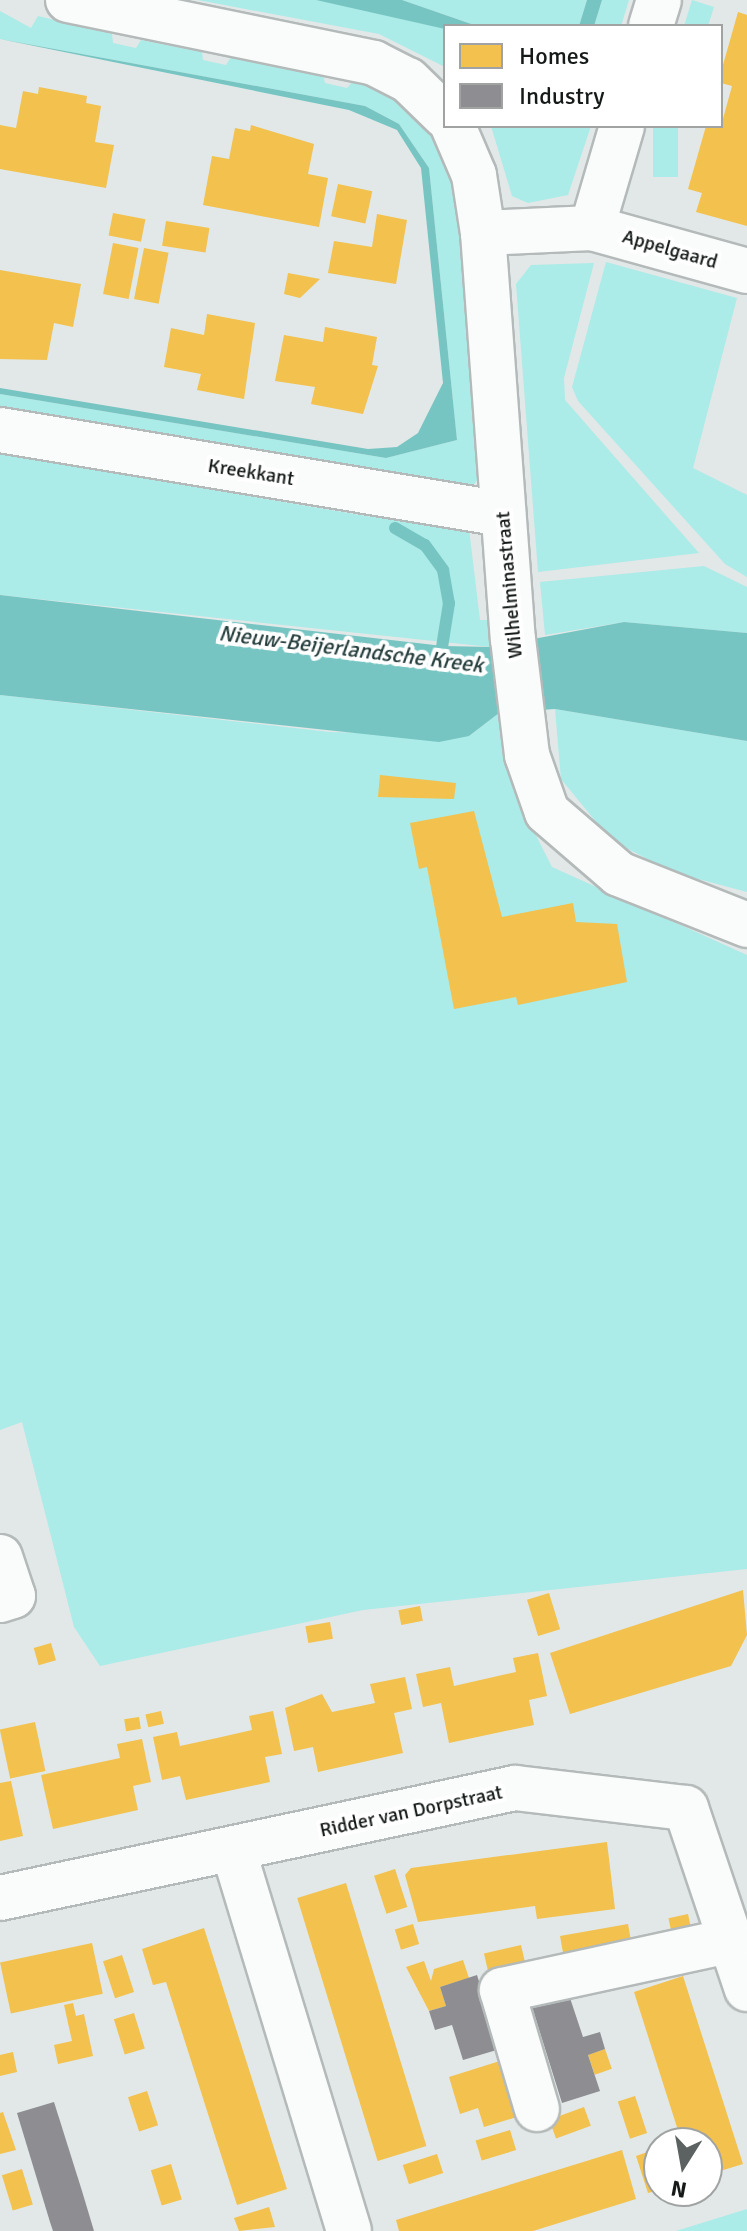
<!DOCTYPE html>
<style>
body{margin:0}
#map{position:relative;width:747px;height:2231px;overflow:hidden;background:#e1e8e7;font-family:Signika,sans-serif}
div>[style]{position:absolute}
[style*='--x']{left:calc(var(--x)*1px);top:calc(var(--y)*1px);width:calc(var(--w)*1px);rotate:calc(var(--a)*1deg)}
.green>*{inset:0;background:#abebe8;transform-origin:0 0}
.water>*{inset:0;background:#76c5c2}
.homes>*{inset:0;background:#f2c14e;transform-origin:0 0}
.industry>*{inset:0;background:#8d8d92}
.stream>*{height:12px;margin:-6px;padding:0 6px;transform-origin:6px;border-radius:6px;background:#76c5c2}
.roads{filter:drop-shadow(2px 0 #b4bab9) drop-shadow(-2px 0 #b4bab9) drop-shadow(0 2px #b4bab9) drop-shadow(0 -2px #b4bab9)}
.minor>*{height:44px;margin:-22px;padding:0 22px;transform-origin:22px;border-radius:22px;background:#fafcfb}
span{translate:-50% -50%;white-space:nowrap;text-align:center;line-height:1.15;-webkit-text-stroke:8px #fff;paint-order:stroke}
.street-label{font-size:20px;color:#151a19}
.water-label{font-size:22px;color:#253e3c;font-style:italic}
.legend{position:absolute;left:443px;top:24px;width:280px;height:104px;box-sizing:border-box;background:#fff;border:2px solid #a1a3a3;margin:0;padding:10px 14px;list-style:none;font-size:24px;color:#151a19}
.legend li{display:flex;align-items:center;gap:16px;height:40px}
.legend b{width:40px;border:2px solid #a1a3a3}
.north{position:absolute;left:643px;top:2127px;width:80px;height:80px;box-sizing:border-box;background:#fff;border:2px solid #a1a3a3;border-radius:50%;rotate:191deg;font-size:22px;font-weight:700;line-height:32px;text-align:center;color:#151a19}
.north::after{content:'';display:block;margin:auto;width:28px;height:36px;background:#5c6261;clip-path:polygon(50% 0,100% 100%,50% 72%,0 100%)}
</style>
<div id="map">
<div class="green">
<div style="clip-path:polygon(198px 0,316px 0,422px 20px,445px 29px,445px 67px,379px 34px)"></div>
<div style="clip-path:polygon(402px 0,587px 0,579px 26px,477px 26px)"></div>
<div style="clip-path:polygon(602px 0,629px 0,621px 26px,594px 26px)"></div>
<div style="clip-path:polygon(692px 0,714px 7px,708px 26px,684px 26px)"></div>
<div style="clip-path:polygon(0 11px,31px 28px,38px 16px,112px 34px,113px 43px,136px 48px,141px 40px,202px 52px,203px 60px,226px 65px,231px 57px,323px 75px,325px 83px,347px 88px,354px 80px,421px 114px,449px 157px,458px 204px,481px 475px,472px 487px,0 417px,0 394px,386px 458px,457px 440px,429px 168px,399px 124px,365px 106px,0 39px)"></div>
<div style="clip-path:polygon(491px 126px,591px 126px,568px 195px,528px 203px,512px 196px)"></div>
<div style="left:653px;top:126px;width:25px;height:51px"></div>
<div style="clip-path:polygon(606px 262px,737px 298px,693px 468px,747px 495px,747px 577px,725px 564px,578px 401px,572px 387px)"></div>
<div style="clip-path:polygon(594px 263px,564px 378px,565px 400px,699px 553px,538px 572px,516px 284px,531px 265px)"></div>
<div style="clip-path:polygon(0 454px,372px 517px,387px 507px,469px 529px,480px 620px,491px 620px,491px 647px,0 595px)"></div>
<div style="clip-path:polygon(704px 566px,747px 587px,747px 633px,624px 622px,545px 635px,540px 582px)"></div>
<div style="clip-path:polygon(0 695px,330px 732px,469px 736px,499px 713px,514px 792px,552px 867px,747px 955px,747px 1569px,363px 1610px,100px 1666px,74px 1627px,22px 1422px,0 1430px)"></div>
<div style="clip-path:polygon(555px 709px,747px 741px,747px 892px,672px 872px,611px 840px,561px 779px)"></div>
<div style="clip-path:polygon(747px 2209px,747px 2231px,676px 2231px)"></div>
</div>
<div class="water">
<div style="clip-path:polygon(316px 0,402px 0,477px 26px,445px 29px)"></div>
<div style="clip-path:polygon(587px 0,602px 0,594px 26px,579px 26px)"></div>
<div style="clip-path:polygon(0 39px,365px 106px,399px 124px,429px 168px,457px 440px,386px 458px,0 394px,0 388px,368px 449px,397px 447px,418px 433px,443px 383px,421px 168px,397px 130px,349px 110px)"></div>
<div style="clip-path:polygon(0 595px,443px 646px,491px 647px,624px 622px,747px 633px,747px 741px,555px 709px,499px 713px,469px 736px,439px 742px,0 695px)"></div>
</div>
<div class="homes">
<div style="clip-path:polygon(738px 12px,747px 15px,747px 226px,696px 212px,702px 193px,688px 189px,706px 126px,721px 126px,732px 86px,721px 83px,721px 72px)"></div>
<div style="clip-path:polygon(39px 87px,87px 96px,86px 103px,101px 106px,95px 142px,114px 145px,106px 188px,0 169px,0 125px,16px 128px,23px 91px,38px 94px)"></div>
<div style="clip-path:polygon(251px 125px,314px 144px,308px 174px,328px 178px,319px 227px,203px 205px,212px 156px,229px 159px,235px 128px,250px 131px)"></div>
<div style="left:338px;top:184px;width:35px;height:33px;rotate:12deg"></div>
<div style="left:113px;top:213px;width:33px;height:23px;rotate:11deg"></div>
<div style="clip-path:polygon(377px 214px,407px 220px,396px 284px,328px 273px,334px 241px,372px 247px)"></div>
<div style="left:166px;top:221px;width:44px;height:25px;rotate:9deg"></div>
<div style="left:113px;top:243px;width:26px;height:52px;rotate:11deg"></div>
<div style="left:144px;top:248px;width:25px;height:52px;rotate:11deg"></div>
<div style="clip-path:polygon(0 270px,81px 284px,73px 327px,54px 323px,47px 360px,0 359px)"></div>
<div style="clip-path:polygon(288px 273px,320px 279px,300px 298px,284px 294px)"></div>
<div style="clip-path:polygon(207px 314px,255px 323px,244px 399px,197px 390px,201px 374px,164px 367px,171px 328px,204px 335px)"></div>
<div style="clip-path:polygon(325px 327px,377px 337px,372px 365px,378px 366px,363px 414px,311px 404px,315px 387px,275px 381px,284px 335px,323px 342px)"></div>
<div style="clip-path:polygon(380px 775px,456px 783px,454px 799px,378px 797px)"></div>
<div style="clip-path:polygon(474px 811px,502px 917px,573px 903px,576px 922px,617px 924px,627px 982px,518px 1005px,516px 997px,454px 1009px,427px 867px,419px 869px,410px 823px)"></div>
<div style="clip-path:polygon(743px 1590px,747px 1635px,731px 1666px,570px 1714px,550px 1653px)"></div>
<div style="left:549px;top:1593px;width:38px;height:23px;rotate:73deg"></div>
<div style="left:420px;top:1606px;width:15px;height:22px;rotate:79deg"></div>
<div style="left:330px;top:1622px;width:17px;height:25px;rotate:80deg"></div>
<div style="left:51px;top:1643px;width:18px;height:18px;rotate:74deg"></div>
<div style="clip-path:polygon(538px 1653px,547px 1696px,529px 1700px,534px 1725px,449px 1743px,441px 1703px,423px 1707px,416px 1674px,450px 1667px,454px 1686px,516px 1672px,513px 1658px)"></div>
<div style="clip-path:polygon(405px 1677px,412px 1709px,394px 1713px,403px 1753px,318px 1772px,313px 1747px,294px 1751px,285px 1708px,322px 1694px,332px 1712px,375px 1703px,370px 1684px)"></div>
<div style="left:161px;top:1711px;width:13px;height:16px;rotate:77deg"></div>
<div style="clip-path:polygon(273px 1711px,282px 1754px,265px 1757px,270px 1782px,186px 1800px,180px 1776px,162px 1780px,153px 1737px,177px 1732px,180px 1746px,217px 1738px,252px 1730px,249px 1716px)"></div>
<div style="left:139px;top:1717px;width:12px;height:15px;rotate:81deg"></div>
<div style="left:35px;top:1722px;width:50px;height:36px;rotate:78deg"></div>
<div style="clip-path:polygon(142px 1739px,151px 1782px,133px 1786px,138px 1810px,53px 1829px,41px 1775px,120px 1758px,117px 1744px)"></div>
<div style="clip-path:polygon(11px 1781px,23px 1836px,0 1841px,0 1783px)"></div>
<div style="clip-path:polygon(607px 1842px,615px 1909px,537px 1919px,535px 1906px,418px 1922px,405px 1875px,411px 1868px)"></div>
<div style="left:395px;top:1869px;width:40px;height:22px;rotate:72deg"></div>
<div style="left:346px;top:1883px;width:275px;height:51px;rotate:73deg"></div>
<div style="left:688px;top:1914px;width:14px;height:20px;rotate:78deg"></div>
<div style="left:413px;top:1924px;width:21px;height:19px;rotate:73deg"></div>
<div style="left:628px;top:1924px;width:17px;height:69px;rotate:80deg"></div>
<div style="clip-path:polygon(204px 1928px,287px 2189px,237px 2205px,166px 1982px,153px 1985px,142px 1949px)"></div>
<div style="left:92px;top:1943px;width:52px;height:94px;rotate:78deg"></div>
<div style="left:521px;top:1945px;width:18px;height:38px;rotate:77deg"></div>
<div style="left:122px;top:1955px;width:39px;height:20px;rotate:72deg"></div>
<div style="clip-path:polygon(463px 1960px,469px 1978px,440px 1987px,446px 2006px,429px 2011px,406px 1967px,424px 1961px,431px 1981px,434px 1969px)"></div>
<div style="clip-path:polygon(683px 1976px,743px 2164px,707px 2175px,707px 2143px,682px 2143px,634px 1992px)"></div>
<div style="clip-path:polygon(73px 2003px,76px 2016px,84px 2014px,93px 2056px,58px 2064px,54px 2045px,72px 2041px,64px 2005px)"></div>
<div style="left:134px;top:2013px;width:37px;height:21px;rotate:73deg"></div>
<div style="left:605px;top:2049px;width:21px;height:18px;rotate:71deg"></div>
<div style="clip-path:polygon(13px 2052px,17px 2072px,0 2076px,0 2055px)"></div>
<div style="clip-path:polygon(503px 2060px,520px 2116px,484px 2127px,478px 2108px,460px 2114px,449px 2077px)"></div>
<div style="left:147px;top:2091px;width:36px;height:20px;rotate:72deg"></div>
<div style="left:635px;top:2096px;width:39px;height:18px;rotate:72deg"></div>
<div style="left:584px;top:2107px;width:20px;height:37px;rotate:70deg"></div>
<div style="clip-path:polygon(3px 2112px,16px 2150px,0 2154px,0 2113px)"></div>
<div style="left:510px;top:2130px;width:21px;height:36px;rotate:73deg"></div>
<div style="clip-path:polygon(659px 2148px,659px 2190px,648px 2193px,636px 2156px)"></div>
<div style="clip-path:polygon(622px 2150px,636px 2199px,533px 2231px,399px 2231px,396px 2220px)"></div>
<div style="left:437px;top:2154px;width:20px;height:36px;rotate:72deg"></div>
<div style="left:171px;top:2164px;width:37px;height:21px;rotate:73deg"></div>
<div style="left:22px;top:2169px;width:37px;height:21px;rotate:73deg"></div>
<div style="clip-path:polygon(269px 2207px,275px 2227px,239px 2231px,234px 2218px)"></div>
</div>
<div class="industry">
<div style="clip-path:polygon(477px 1975px,500px 2049px,463px 2060px,452px 2025px,435px 2030px,429px 2011px,446px 2006px,440px 1987px)"></div>
<div style="clip-path:polygon(565px 1983px,583px 2037px,600px 2032px,605px 2049px,588px 2055px,600px 2091px,562px 2103px,528px 1994px)"></div>
<div style="clip-path:polygon(54px 2102px,82px 2191px,94px 2231px,53px 2231px,50px 2222px,17px 2113px)"></div>
</div>
<div class="stream">
<div style="--x:395;--y:528;--w:34;--a:30"></div>
<div style="--x:425;--y:545;--w:31;--a:54"></div>
<div style="--x:443;--y:570;--w:34;--a:80"></div>
<div style="--x:449;--y:603;--w:58;--a:99"></div>
</div>
<div class="roads">
<div class="minor">
<div style="--x:68;--y:0;--w:312;--a:11.6"></div>
<div style="--x:374;--y:63;--w:38;--a:27"></div>
<div style="--x:408;--y:80;--w:52;--a:44.2"></div>
<div style="--x:651;--y:26;--w:27;--a:-73"></div>
<div style="--x:453;--y:126;--w:53;--a:66.8"></div>
<div style="--x:474;--y:175;--w:59;--a:81.2"></div>
<div style="--x:483;--y:233;--w:407;--a:85.8"></div>
<div style="--x:513;--y:639;--w:117;--a:83.1"></div>
<div style="--x:527;--y:755;--w:60;--a:70.7"></div>
<div style="--x:547;--y:812;--w:95;--a:40.7"></div>
<div style="--x:619;--y:874;--w:138;--a:21.7"></div>
<div style="--x:592;--y:228;--w:161;--a:15.5"></div>
<div style="--x:483;--y:233;--w:109;--a:-2.6"></div>
<div style="--x:592;--y:228;--w:106;--a:-73.6"></div>
<div style="--x:0;--y:430;--w:510;--a:9.48"></div>
<div style="--x:0;--y:1557;--w:41;--a:71.6"></div>
<div style="--x:13;--y:1596;--w:14;--a:163"></div>
<div style="--x:233;--y:1849;--w:399;--a:73.1"></div>
<div style="--x:0;--y:1898;--w:527;--a:-12.06"></div>
<div style="--x:515;--y:1788;--w:172;--a:6.7"></div>
<div style="--x:686;--y:1808;--w:191;--a:71.4"></div>
<div style="--x:537;--y:2109;--w:124;--a:-106.4"></div>
<div style="--x:502;--y:1990;--w:232;--a:-12.2"></div>
</div>
</div>
<div class="street-label">
<span style="left:670px;top:249px;rotate:16deg">Appelgaard</span>
<span style="left:251px;top:472px;rotate:9deg">Kreekkant</span>
<span style="left:509px;top:585px;rotate:-95deg">Wilhelminastraat</span>
<span style="left:411px;top:1811px;rotate:-12deg">Ridder van Dorpstraat</span>
</div>
<div class="water-label">
<span style="left:351px;top:649px;rotate:7deg">Nieuw-Beijerlandsche Kreek</span>
</div>
<ul class="legend">
<li><b style="height:22px;background:#f2c14e"></b>Homes</li>
<li><b style="height:22px;background:#8d8d92"></b>Industry</li>
</ul>
<div class="north">N</div>
</div>
